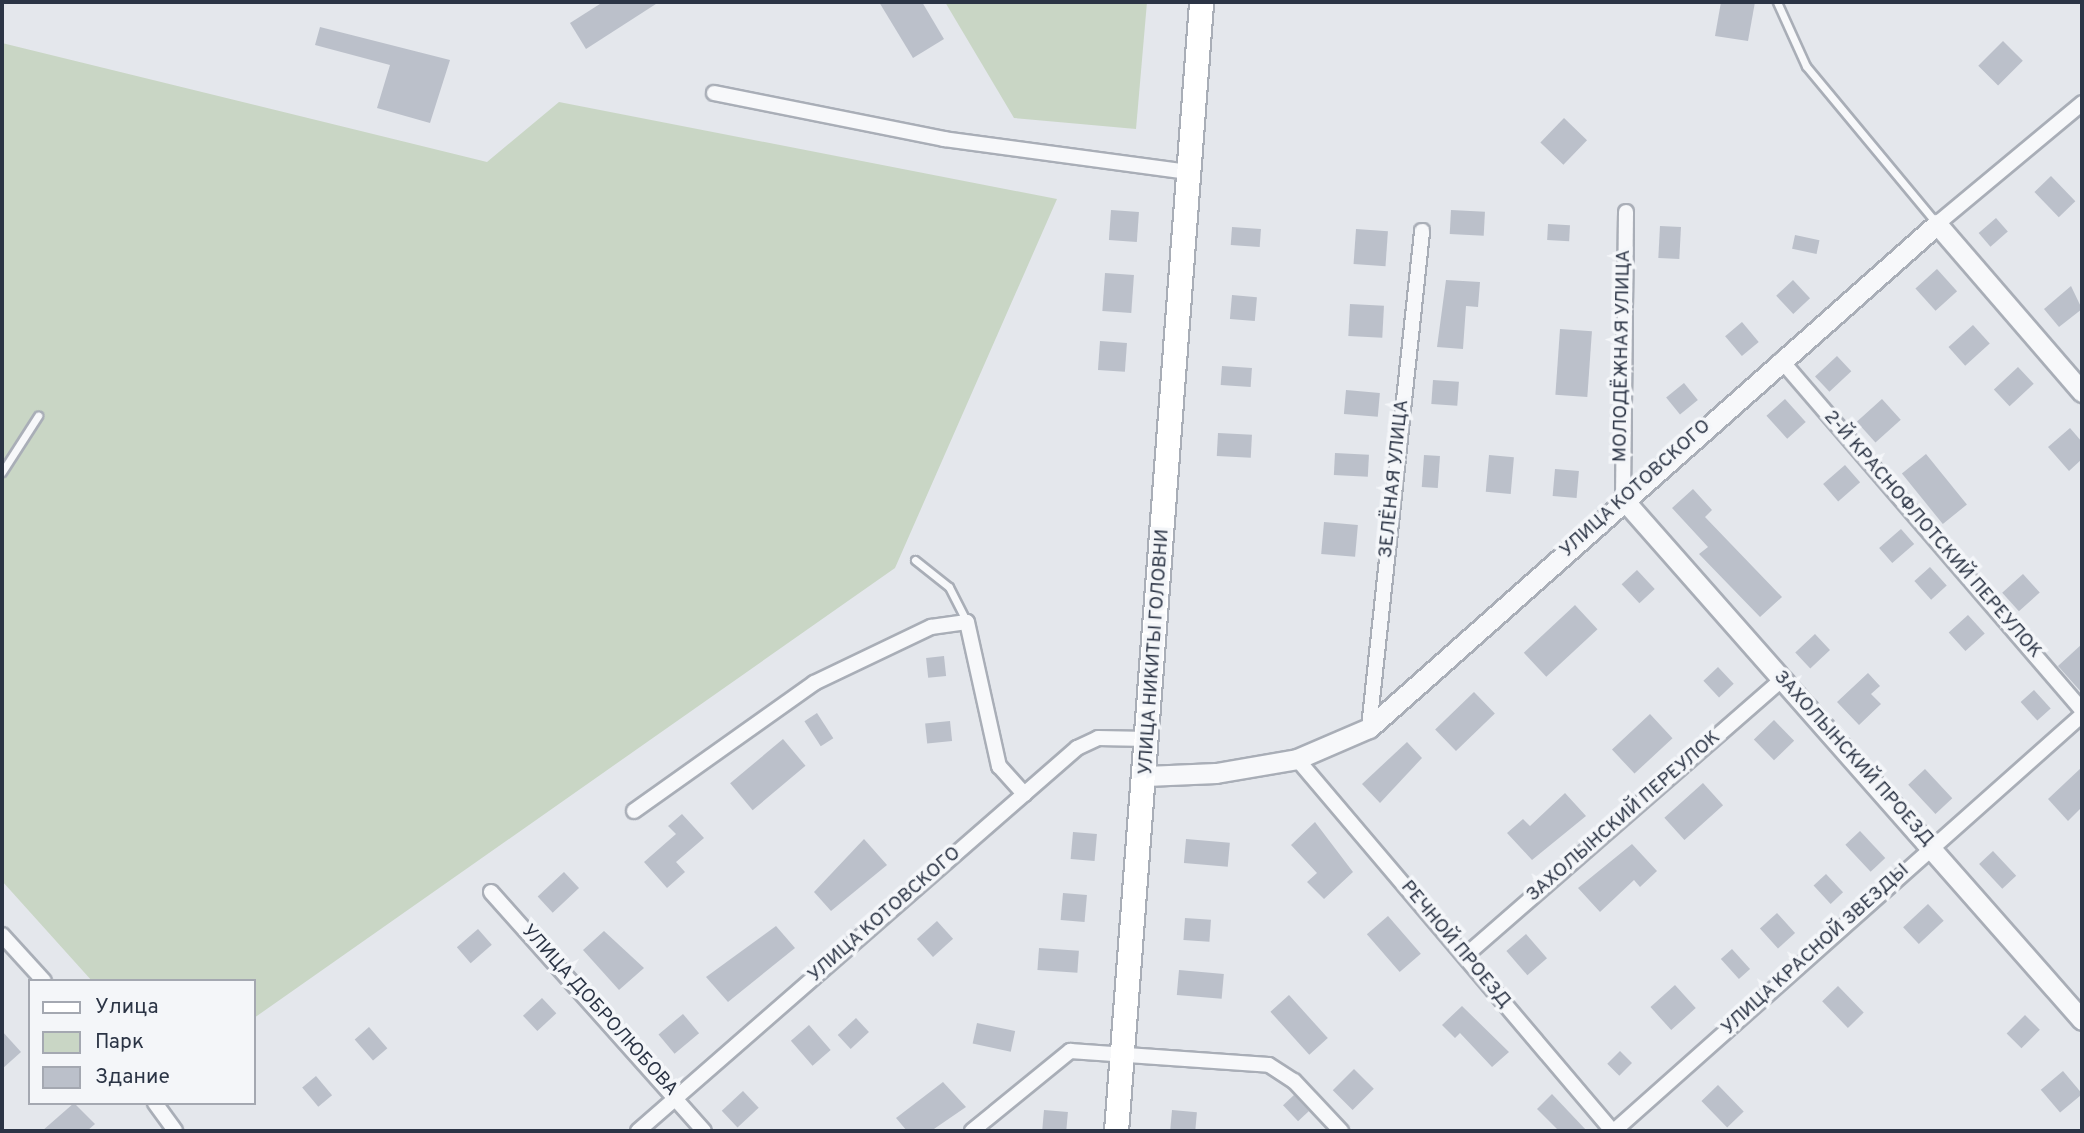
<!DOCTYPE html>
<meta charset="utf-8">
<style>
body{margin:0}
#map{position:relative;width:2084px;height:1133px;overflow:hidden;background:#e4e7ec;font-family:Overpass,sans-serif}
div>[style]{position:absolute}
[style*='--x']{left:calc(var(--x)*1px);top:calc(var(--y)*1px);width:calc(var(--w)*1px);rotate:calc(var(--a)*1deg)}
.green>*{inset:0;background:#c9d6c5}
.building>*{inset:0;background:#bbc0ca;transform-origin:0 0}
.roads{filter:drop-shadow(2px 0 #a9aeb7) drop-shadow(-2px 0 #a9aeb7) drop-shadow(0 2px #a9aeb7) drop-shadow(0 -2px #a9aeb7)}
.service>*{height:7px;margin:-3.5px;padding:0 3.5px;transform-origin:3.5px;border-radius:3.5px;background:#f7f8fa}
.minor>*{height:14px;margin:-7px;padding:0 7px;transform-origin:7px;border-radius:7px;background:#f7f8fa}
.tertiary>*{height:19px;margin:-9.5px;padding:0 9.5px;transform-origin:9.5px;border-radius:9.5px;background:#f7f8fa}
.primary>*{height:23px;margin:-11.5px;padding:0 11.5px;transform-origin:11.5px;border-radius:11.5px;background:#fff}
span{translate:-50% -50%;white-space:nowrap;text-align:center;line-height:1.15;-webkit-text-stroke:7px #f4f6f9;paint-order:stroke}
.street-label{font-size:19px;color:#2b3445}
.frame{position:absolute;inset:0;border:4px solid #2b3445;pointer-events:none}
.legend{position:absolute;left:28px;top:979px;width:228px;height:126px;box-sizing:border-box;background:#f4f6f9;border:2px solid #a4a8b1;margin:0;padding:9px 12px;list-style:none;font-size:21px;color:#2b3445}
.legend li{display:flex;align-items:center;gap:14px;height:35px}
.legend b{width:35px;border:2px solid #a4a8b1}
</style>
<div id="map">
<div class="green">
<div style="clip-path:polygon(945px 2px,1147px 2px,1136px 129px,1014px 118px)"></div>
<div style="clip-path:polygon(2px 43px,487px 162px,559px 102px,1057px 199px,895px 568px,254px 1018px,254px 981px,92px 981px,2px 881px)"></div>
</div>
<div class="building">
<div style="clip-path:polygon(603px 2px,659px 2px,586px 49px,570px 23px)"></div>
<div style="clip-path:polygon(879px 2px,922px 2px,944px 39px,913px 58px)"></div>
<div style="clip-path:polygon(1721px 2px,1755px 2px,1748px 41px,1715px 36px)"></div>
<div style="clip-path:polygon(320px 27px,450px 60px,430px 123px,377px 108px,390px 65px,315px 45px)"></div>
<div style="left:2003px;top:41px;width:28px;height:35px;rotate:45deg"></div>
<div style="left:1564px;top:118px;width:32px;height:34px;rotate:44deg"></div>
<div style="left:2051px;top:176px;width:35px;height:23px;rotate:46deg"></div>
<div style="left:1111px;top:210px;width:28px;height:30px;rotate:4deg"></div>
<div style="left:1451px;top:210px;width:34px;height:24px;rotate:3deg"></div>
<div style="left:1996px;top:218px;width:18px;height:23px;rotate:49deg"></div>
<div style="left:1548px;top:224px;width:22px;height:16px;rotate:3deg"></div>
<div style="left:1660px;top:226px;width:21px;height:32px;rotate:3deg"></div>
<div style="left:1232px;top:227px;width:29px;height:18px;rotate:4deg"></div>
<div style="left:1356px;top:229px;width:32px;height:35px;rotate:4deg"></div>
<div style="left:1795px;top:235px;width:25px;height:14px;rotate:12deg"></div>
<div style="left:1937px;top:269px;width:30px;height:29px;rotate:48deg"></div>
<div style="left:1105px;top:273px;width:29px;height:38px;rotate:4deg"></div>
<div style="clip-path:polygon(1446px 280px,1480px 282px,1478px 307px,1466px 306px,1463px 349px,1437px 347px)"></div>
<div style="left:1793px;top:280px;width:25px;height:23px;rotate:47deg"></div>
<div style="clip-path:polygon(2071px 286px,2082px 309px,2059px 327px,2044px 309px)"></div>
<div style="left:1232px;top:295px;width:25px;height:24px;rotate:5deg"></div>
<div style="left:1350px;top:304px;width:34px;height:32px;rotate:3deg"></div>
<div style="left:1742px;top:322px;width:26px;height:22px;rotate:50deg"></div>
<div style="left:1973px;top:325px;width:25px;height:33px;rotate:48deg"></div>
<div style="left:1560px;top:329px;width:32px;height:66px;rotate:4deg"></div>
<div style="left:1100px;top:341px;width:27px;height:29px;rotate:4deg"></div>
<div style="left:1837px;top:356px;width:21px;height:30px;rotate:47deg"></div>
<div style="left:1222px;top:366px;width:30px;height:19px;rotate:4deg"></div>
<div style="left:2018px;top:367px;width:23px;height:33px;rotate:47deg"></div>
<div style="left:1433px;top:380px;width:26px;height:24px;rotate:4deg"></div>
<div style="left:1684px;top:383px;width:22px;height:23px;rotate:51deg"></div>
<div style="left:1346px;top:390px;width:34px;height:24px;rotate:5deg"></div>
<div style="left:1785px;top:399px;width:31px;height:25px;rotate:48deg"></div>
<div style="left:1882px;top:399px;width:28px;height:34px;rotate:48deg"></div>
<div style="clip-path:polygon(2070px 428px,2082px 442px,2082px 459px,2069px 471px,2048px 447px)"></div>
<div style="left:1218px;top:433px;width:34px;height:23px;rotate:3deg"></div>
<div style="left:1335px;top:453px;width:34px;height:22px;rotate:3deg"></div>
<div style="left:1926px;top:454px;width:65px;height:31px;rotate:51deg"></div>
<div style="left:1424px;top:455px;width:16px;height:32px;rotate:4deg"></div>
<div style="left:1489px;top:455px;width:25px;height:37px;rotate:5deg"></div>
<div style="left:1845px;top:465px;width:23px;height:29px;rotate:49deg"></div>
<div style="left:1555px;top:469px;width:24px;height:27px;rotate:5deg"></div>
<div style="clip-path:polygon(1693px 489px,1712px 510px,1705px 517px,1782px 597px,1760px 617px,1699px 554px,1708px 547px,1672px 508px)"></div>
<div style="left:1324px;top:522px;width:34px;height:32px;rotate:5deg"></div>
<div style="left:1901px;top:529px;width:20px;height:29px;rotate:49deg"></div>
<div style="left:1930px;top:567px;width:25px;height:21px;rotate:48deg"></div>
<div style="left:1637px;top:570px;width:26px;height:21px;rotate:47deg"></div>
<div style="left:2023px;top:574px;width:25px;height:28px;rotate:48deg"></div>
<div style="left:1575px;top:605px;width:33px;height:70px;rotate:47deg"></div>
<div style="left:1968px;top:615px;width:25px;height:26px;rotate:48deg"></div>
<div style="left:1815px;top:634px;width:22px;height:27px;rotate:47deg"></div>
<div style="clip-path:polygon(2082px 644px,2082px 693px,2058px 666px)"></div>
<div style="left:944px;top:656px;width:20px;height:18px;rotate:84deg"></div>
<div style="left:1718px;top:667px;width:23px;height:20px;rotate:47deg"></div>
<div style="clip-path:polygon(1868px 673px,1880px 686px,1871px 694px,1881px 704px,1859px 725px,1837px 702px)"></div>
<div style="left:2034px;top:690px;width:25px;height:18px;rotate:48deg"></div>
<div style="left:1474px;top:692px;width:30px;height:54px;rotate:46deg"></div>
<div style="left:817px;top:713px;width:30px;height:15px;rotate:57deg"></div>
<div style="left:1650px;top:714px;width:33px;height:52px;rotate:47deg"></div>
<div style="left:1774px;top:720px;width:29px;height:28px;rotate:46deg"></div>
<div style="left:950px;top:721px;width:20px;height:25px;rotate:84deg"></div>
<div style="left:783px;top:739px;width:35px;height:69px;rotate:50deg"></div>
<div style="clip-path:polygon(1407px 742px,1422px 758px,1380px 803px,1362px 784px)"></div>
<div style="clip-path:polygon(2082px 767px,2082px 807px,2068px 821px,2048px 799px)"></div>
<div style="left:1925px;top:769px;width:40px;height:23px;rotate:47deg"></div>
<div style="left:1703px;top:783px;width:30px;height:52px;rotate:48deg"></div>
<div style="clip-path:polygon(1565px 793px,1586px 816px,1532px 860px,1507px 833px,1523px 819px,1530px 826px)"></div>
<div style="clip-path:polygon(682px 814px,704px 838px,676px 862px,685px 872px,667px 888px,644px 862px,676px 834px,668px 826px)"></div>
<div style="clip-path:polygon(1315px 822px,1353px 872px,1324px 899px,1307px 882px,1317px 873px,1291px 845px)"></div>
<div style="left:1860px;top:831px;width:37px;height:20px;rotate:47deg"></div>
<div style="left:1073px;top:832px;width:24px;height:27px;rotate:5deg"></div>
<div style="clip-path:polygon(864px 839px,887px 865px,831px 911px,814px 892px)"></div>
<div style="left:1186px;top:839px;width:44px;height:24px;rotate:5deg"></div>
<div style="clip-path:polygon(1632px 844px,1657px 871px,1640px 887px,1634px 880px,1600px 912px,1578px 888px)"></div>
<div style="left:1993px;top:851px;width:34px;height:19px;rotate:47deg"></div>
<div style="left:564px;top:872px;width:22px;height:36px;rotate:47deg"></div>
<div style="left:1826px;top:874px;width:25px;height:17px;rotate:47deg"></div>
<div style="left:1063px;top:893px;width:24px;height:27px;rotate:5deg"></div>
<div style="left:1928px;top:904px;width:23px;height:34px;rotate:47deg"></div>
<div style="left:1777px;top:913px;width:27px;height:23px;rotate:48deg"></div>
<div style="left:1388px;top:916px;width:50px;height:28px;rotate:49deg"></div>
<div style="left:1185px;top:918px;width:26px;height:22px;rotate:4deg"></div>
<div style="left:937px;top:921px;width:24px;height:27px;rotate:48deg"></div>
<div style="clip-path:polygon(776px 926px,795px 948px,728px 1002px,706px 977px)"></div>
<div style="left:478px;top:929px;width:21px;height:28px;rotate:49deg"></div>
<div style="clip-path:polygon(604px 931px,644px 968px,619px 990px,583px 950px)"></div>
<div style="left:1526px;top:934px;width:32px;height:26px;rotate:49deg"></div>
<div style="left:1039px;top:948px;width:40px;height:22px;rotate:4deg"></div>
<div style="left:1732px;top:949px;width:27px;height:15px;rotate:48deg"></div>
<div style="left:1179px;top:970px;width:45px;height:25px;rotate:5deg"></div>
<div style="left:1675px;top:985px;width:31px;height:33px;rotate:48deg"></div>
<div style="left:1838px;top:986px;width:37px;height:22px;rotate:46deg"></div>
<div style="left:1289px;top:995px;width:58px;height:25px;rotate:48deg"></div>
<div style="left:542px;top:998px;width:21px;height:26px;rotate:47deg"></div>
<div style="clip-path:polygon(1462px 1006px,1509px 1052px,1492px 1067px,1460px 1033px,1455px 1038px,1442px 1025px)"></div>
<div style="left:683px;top:1014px;width:25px;height:32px;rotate:50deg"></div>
<div style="left:2025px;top:1015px;width:21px;height:26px;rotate:45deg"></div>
<div style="left:856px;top:1018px;width:19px;height:25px;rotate:47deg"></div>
<div style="left:977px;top:1023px;width:39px;height:21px;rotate:12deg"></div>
<div style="left:809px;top:1025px;width:33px;height:24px;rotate:49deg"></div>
<div style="left:369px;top:1027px;width:28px;height:19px;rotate:49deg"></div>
<div style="clip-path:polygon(2px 1031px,21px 1052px,2px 1069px)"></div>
<div style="left:1620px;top:1051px;width:17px;height:18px;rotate:45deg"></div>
<div style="left:1354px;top:1069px;width:28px;height:30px;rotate:45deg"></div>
<div style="left:2063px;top:1071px;width:30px;height:29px;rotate:50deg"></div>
<div style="left:316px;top:1076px;width:25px;height:18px;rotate:50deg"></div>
<div style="clip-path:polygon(943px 1082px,966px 1107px,931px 1131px,907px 1131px,896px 1118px)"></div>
<div style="left:1718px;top:1085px;width:37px;height:23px;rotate:46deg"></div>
<div style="left:743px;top:1091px;width:23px;height:29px;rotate:47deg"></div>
<div style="clip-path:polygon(1552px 1094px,1587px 1131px,1559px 1131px,1537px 1109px)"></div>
<div style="left:1294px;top:1095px;width:22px;height:15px;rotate:47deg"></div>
<div style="clip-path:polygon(74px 1103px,95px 1124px,87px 1131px,42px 1131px)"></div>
<div style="left:1044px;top:1110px;width:24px;height:21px;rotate:5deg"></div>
<div style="left:1172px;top:1110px;width:25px;height:21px;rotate:5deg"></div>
</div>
<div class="roads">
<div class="service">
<div style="--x:1777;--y:2;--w:70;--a:65.6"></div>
<div style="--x:1806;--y:66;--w:205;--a:50.3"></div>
<div style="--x:2;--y:472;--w:67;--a:-57.3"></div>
<div style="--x:915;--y:560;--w:43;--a:38.5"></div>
<div style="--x:949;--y:587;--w:39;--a:63"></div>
</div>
<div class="minor">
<div style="--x:714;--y:93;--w:235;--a:11.3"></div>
<div style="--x:944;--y:139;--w:247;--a:7.7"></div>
<div style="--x:1937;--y:224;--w:189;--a:-39.8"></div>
<div style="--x:1781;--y:360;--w:462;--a:49.3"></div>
<div style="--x:1623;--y:499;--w:287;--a:-89.4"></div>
<div style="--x:1369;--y:728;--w:500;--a:-83.9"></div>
<div style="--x:1297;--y:759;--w:488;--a:49.7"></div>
<div style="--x:634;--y:811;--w:221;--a:-35.4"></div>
<div style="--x:814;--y:683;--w:130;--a:-25.6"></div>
<div style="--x:931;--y:627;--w:36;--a:-8"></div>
<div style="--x:967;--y:622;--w:148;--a:77.5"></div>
<div style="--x:999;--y:766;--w:38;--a:48"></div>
<div style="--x:491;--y:892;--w:320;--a:48.3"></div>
<div style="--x:2;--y:935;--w:62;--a:47.6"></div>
<div style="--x:1465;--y:956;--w:421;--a:-41.1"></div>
<div style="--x:155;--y:1103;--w:34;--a:54"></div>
<div style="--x:638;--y:1131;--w:583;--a:-41.1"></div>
<div style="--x:1077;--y:748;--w:23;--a:-25"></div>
<div style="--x:1098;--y:738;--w:50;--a:1.1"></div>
<div style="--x:972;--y:1131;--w:127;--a:-39.2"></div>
<div style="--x:1070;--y:1051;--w:199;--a:4"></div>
<div style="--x:1269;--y:1065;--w:30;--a:33"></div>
<div style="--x:1294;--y:1081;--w:69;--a:46.8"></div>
<div style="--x:1614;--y:1131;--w:626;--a:-41.63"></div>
</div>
<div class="tertiary">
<div style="--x:1623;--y:499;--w:694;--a:48.62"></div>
<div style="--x:1146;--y:776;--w:70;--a:-2.5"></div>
<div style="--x:1216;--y:773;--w:82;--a:-9.8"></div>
<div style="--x:1297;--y:759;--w:78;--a:-23.3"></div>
<div style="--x:1369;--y:728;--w:759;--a:-41.58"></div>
<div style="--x:1937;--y:224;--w:222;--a:49.2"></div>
</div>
<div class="primary">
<div style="--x:1116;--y:1131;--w:1132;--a:-85.69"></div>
</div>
</div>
<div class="street-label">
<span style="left:1623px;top:356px;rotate:-89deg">МОЛОДЁЖНАЯ УЛИЦА</span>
<span style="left:1395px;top:479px;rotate:-84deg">ЗЕЛЁНАЯ УЛИЦА</span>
<span style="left:1636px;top:489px;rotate:-42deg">УЛИЦА КОТОВСКОГО</span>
<span style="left:1932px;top:535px;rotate:49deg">2-Й КРАСНОФЛОТСКИЙ ПЕРЕУЛОК</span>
<span style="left:1155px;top:652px;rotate:-86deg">УЛИЦА НИКИТЫ ГОЛОВНИ</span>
<span style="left:1853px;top:759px;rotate:48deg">ЗАХОЛЫНСКИЙ ПРОЕЗД</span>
<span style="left:1624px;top:817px;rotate:-41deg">ЗАХОЛЫНСКИЙ ПЕРЕУЛОК</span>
<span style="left:885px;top:915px;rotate:-41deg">УЛИЦА КОТОВСКОГО</span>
<span style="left:1455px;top:945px;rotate:50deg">РЕЧНОЙ ПРОЕЗД</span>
<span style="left:1816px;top:950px;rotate:-42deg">УЛИЦА КРАСНОЙ ЗВЕЗДЫ</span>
<span style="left:599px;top:1011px;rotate:48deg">УЛИЦА ДОБРОЛЮБОВА</span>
</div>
<div class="frame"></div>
<ul class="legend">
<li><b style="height:9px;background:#fff"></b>Улица</li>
<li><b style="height:19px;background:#c9d6c5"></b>Парк</li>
<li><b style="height:19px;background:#bbc0ca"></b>Здание</li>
</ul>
</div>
